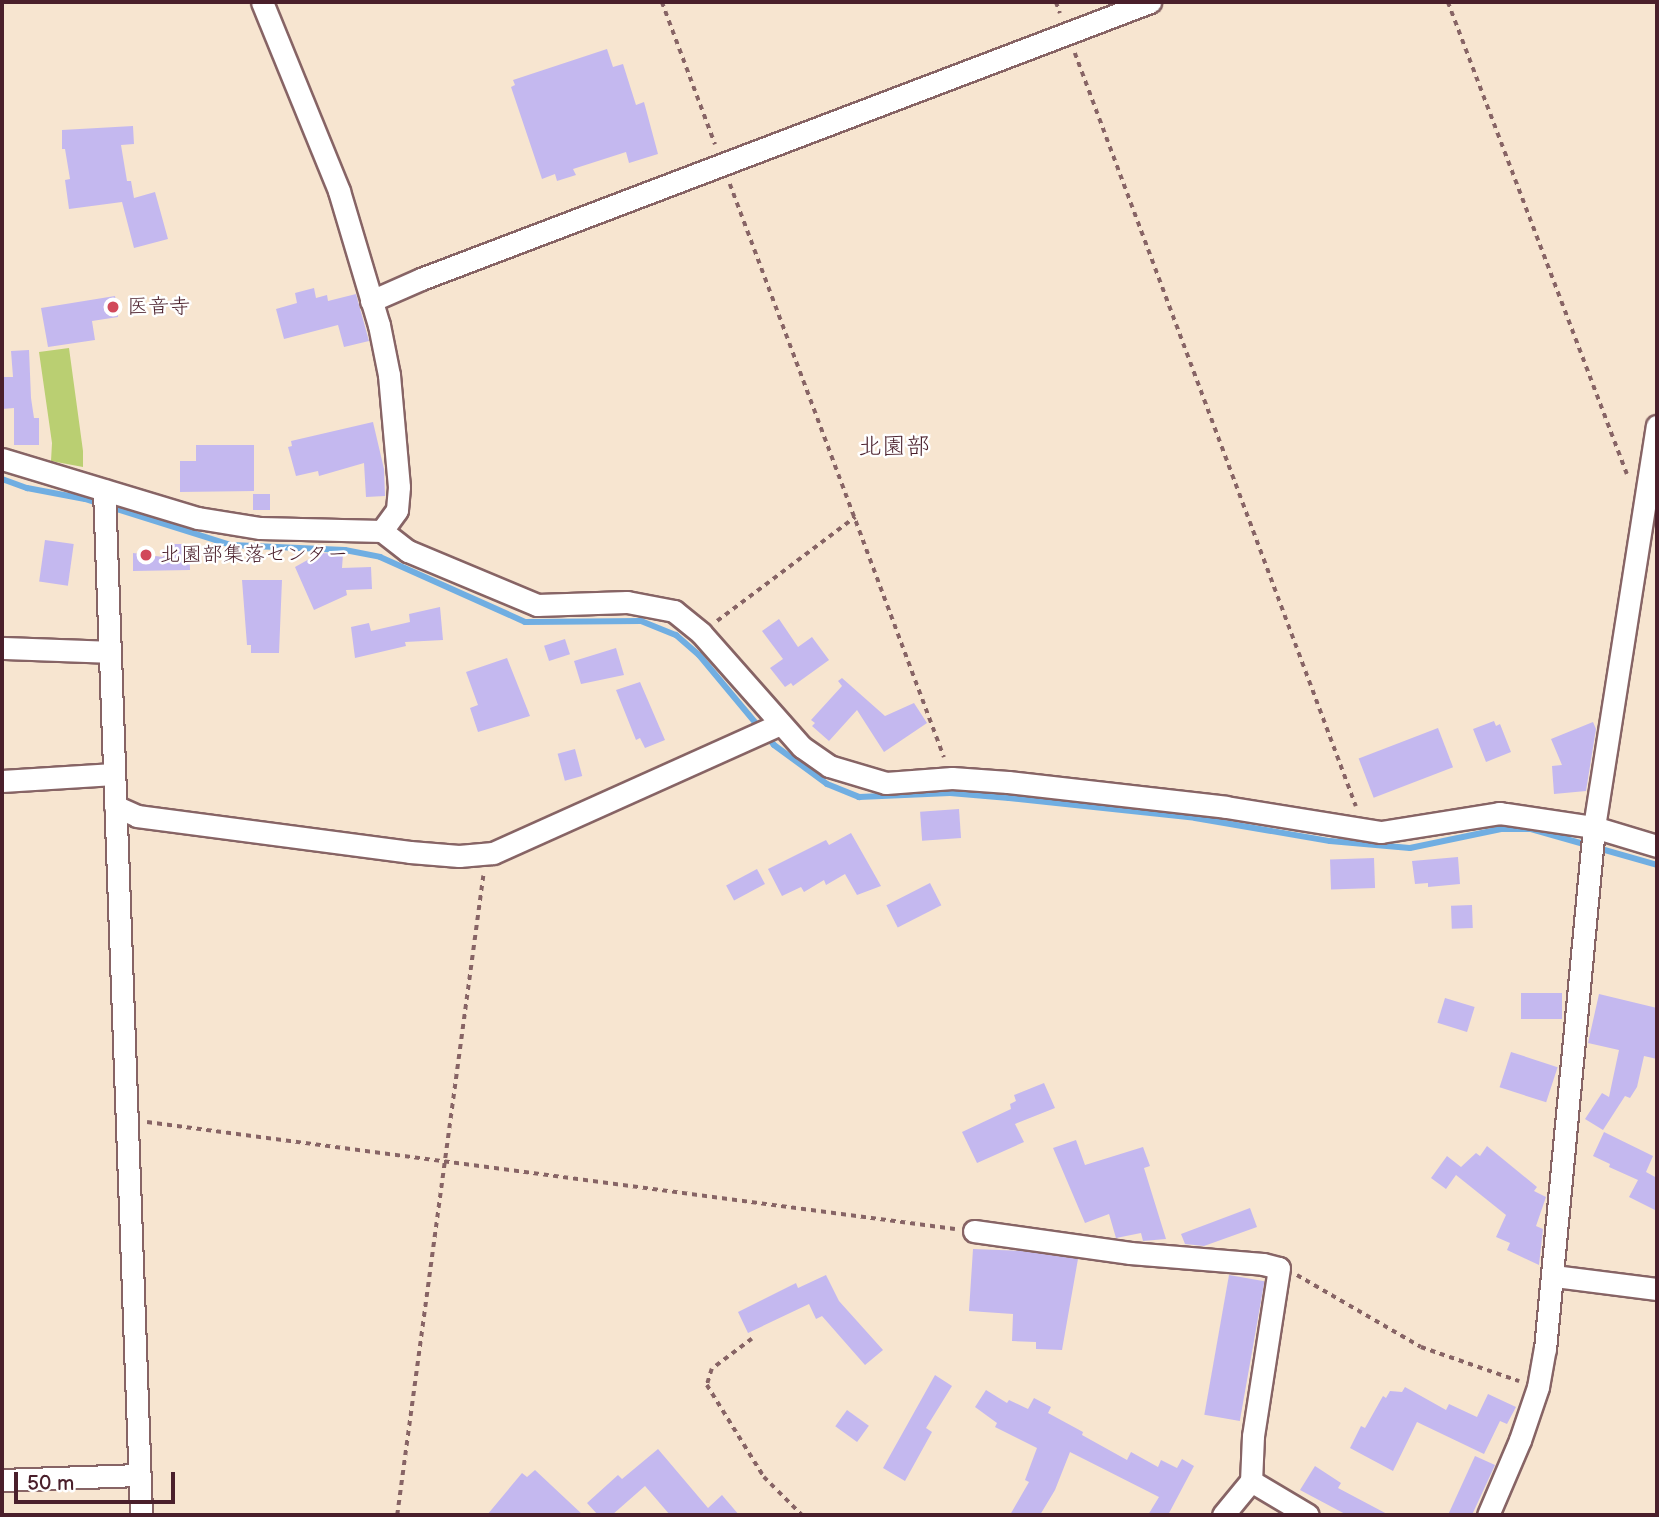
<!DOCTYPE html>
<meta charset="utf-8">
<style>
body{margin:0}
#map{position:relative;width:1659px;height:1517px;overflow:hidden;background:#f7e5d0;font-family:"Balsamiq Sans","Klee One",sans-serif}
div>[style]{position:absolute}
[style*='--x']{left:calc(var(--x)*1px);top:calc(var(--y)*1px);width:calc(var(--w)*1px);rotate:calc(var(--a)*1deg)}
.green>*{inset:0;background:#bacf72}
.stream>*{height:6px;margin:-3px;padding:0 3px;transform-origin:3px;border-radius:3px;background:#70aee2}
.building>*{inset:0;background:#c4b8ef;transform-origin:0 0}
.path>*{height:3.5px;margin-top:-1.75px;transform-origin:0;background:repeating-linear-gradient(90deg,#876465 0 5px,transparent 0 10px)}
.roads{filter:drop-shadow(2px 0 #876465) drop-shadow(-2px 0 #876465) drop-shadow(0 2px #876465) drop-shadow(0 -2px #876465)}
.minor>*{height:21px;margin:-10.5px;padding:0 10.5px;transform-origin:10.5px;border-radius:10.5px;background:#fff}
.dots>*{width:19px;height:19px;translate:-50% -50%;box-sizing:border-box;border:4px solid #fff;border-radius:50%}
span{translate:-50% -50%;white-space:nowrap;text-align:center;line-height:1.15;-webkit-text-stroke:5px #fff;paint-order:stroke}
.poi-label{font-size:21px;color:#4a1f2b}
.left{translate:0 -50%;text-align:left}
.quarter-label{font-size:24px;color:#4a1f2b}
.frame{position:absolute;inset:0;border:4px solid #4a1f2b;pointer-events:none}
.scale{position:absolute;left:14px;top:1472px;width:161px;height:32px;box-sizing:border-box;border:4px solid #4a1f2b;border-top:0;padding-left:9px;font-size:21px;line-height:24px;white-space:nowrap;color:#4a1f2b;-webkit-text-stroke:5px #fff;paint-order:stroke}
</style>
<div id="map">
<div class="green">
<div style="clip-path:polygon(69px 348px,83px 451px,83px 467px,51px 461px,52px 443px,39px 352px)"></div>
</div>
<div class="stream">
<div style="--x:2;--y:479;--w:27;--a:20"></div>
<div style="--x:27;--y:488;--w:59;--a:10.7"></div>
<div style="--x:85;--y:499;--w:153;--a:17.5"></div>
<div style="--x:231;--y:545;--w:114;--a:2.5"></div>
<div style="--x:345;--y:550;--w:36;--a:11"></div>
<div style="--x:380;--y:557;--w:159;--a:24.1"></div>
<div style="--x:525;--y:622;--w:116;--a:-0.5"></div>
<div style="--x:641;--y:621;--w:38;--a:22"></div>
<div style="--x:676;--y:635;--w:30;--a:41"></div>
<div style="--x:699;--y:655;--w:117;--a:50.2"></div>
<div style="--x:774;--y:745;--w:66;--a:36.3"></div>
<div style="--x:827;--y:784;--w:35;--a:22"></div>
<div style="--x:859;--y:797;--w:91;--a:-2.5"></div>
<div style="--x:950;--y:793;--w:59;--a:4.8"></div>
<div style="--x:1009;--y:798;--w:187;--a:6.1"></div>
<div style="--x:1195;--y:818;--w:137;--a:9.7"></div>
<div style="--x:1330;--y:841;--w:80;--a:5"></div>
<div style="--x:1410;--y:848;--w:93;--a:-11.8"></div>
<div style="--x:1501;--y:829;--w:30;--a:0"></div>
<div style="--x:1531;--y:829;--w:131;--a:15.9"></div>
</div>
<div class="building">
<div style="clip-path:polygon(607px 49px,613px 67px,623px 64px,636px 105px,644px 102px,658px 154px,629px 163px,626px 152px,573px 169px,576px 175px,557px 181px,555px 174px,542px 179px,511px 87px,515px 85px,513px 80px)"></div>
<div style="clip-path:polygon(133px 126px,134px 144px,121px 145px,127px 181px,131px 181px,134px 198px,155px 192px,168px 239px,134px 248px,122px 202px,69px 209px,65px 180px,70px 179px,65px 149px,62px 149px,62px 130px)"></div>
<div style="clip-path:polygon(314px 288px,316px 298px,327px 295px,328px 301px,356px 294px,369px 341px,344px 347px,338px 325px,284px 339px,276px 309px,297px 303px,295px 293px)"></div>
<div style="clip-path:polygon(115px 296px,118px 317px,92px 321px,95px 340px,48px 347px,41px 308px)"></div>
<div style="clip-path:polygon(29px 350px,31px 398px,34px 418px,39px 418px,39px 445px,14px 445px,14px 408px,2px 409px,2px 377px,13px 377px,11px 351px)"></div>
<div style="clip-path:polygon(373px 422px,384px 469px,385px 496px,366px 497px,364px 463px,319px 476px,318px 471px,296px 476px,288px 447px,292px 446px,291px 441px)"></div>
<div style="clip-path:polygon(196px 445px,254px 445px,254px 491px,180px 492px,180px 461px,196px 461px)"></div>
<div style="left:253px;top:494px;width:17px;height:16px"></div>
<div style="left:45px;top:540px;width:29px;height:42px;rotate:8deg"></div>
<div style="clip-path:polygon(166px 544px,189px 544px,190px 570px,133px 571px,133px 553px,163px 557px)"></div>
<div style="clip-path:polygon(320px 553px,343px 554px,342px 568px,371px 567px,372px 589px,346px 590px,347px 595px,314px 610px,295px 567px)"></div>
<div style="clip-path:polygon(242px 580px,282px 580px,279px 653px,251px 653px,251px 645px,247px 645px)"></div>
<div style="clip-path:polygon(440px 607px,443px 640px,405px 642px,406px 646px,355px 658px,351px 627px,369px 623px,371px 631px,410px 622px,409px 614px)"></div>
<div style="clip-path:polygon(779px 619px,798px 647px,812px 637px,829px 660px,793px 686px,791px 683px,785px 687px,770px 668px,783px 659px,762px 631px)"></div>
<div style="left:565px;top:639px;width:16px;height:22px;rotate:72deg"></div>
<div style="clip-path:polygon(616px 648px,624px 675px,581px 684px,574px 661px)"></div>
<div style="clip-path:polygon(507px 658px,530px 716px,478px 732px,470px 708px,478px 705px,466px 672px)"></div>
<div style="clip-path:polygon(842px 678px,885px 716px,914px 703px,927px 723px,884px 752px,857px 710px,829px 741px,812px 726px,815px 723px,811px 720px,842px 686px,838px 681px)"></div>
<div style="clip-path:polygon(640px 682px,665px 740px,645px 748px,640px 738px,636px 740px,616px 690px)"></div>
<div style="clip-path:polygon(1494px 721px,1496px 726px,1500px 724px,1511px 752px,1486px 762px,1473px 729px)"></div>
<div style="clip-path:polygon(1593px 722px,1596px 729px,1586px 791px,1554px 794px,1552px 766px,1562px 765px,1551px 739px)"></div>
<div style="left:1438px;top:728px;width:42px;height:85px;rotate:69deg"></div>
<div style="left:575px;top:749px;width:28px;height:18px;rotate:75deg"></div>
<div style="left:959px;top:809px;width:29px;height:39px;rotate:86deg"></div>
<div style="clip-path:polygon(851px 833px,881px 886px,857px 895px,845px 874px,826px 885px,824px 880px,804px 892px,801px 887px,782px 896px,768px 869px,826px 840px,829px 845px)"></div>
<div style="clip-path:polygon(1458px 857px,1460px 884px,1428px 887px,1428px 883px,1415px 884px,1412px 861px)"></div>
<div style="left:1374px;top:858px;width:30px;height:44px;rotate:88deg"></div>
<div style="left:757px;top:869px;width:17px;height:35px;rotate:62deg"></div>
<div style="left:930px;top:883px;width:25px;height:49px;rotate:63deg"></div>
<div style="left:1472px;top:905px;width:23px;height:21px;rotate:88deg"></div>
<div style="left:1562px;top:993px;width:26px;height:41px;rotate:90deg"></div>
<div style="clip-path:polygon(1599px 994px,1657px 1008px,1657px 1059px,1644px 1056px,1637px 1087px,1630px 1098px,1625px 1096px,1603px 1130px,1585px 1119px,1602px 1093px,1609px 1097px,1619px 1050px,1588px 1043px)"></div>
<div style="left:1445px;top:998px;width:31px;height:26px;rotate:17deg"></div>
<div style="left:1511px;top:1052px;width:49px;height:37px;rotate:18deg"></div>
<div style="clip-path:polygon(1044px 1083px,1055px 1108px,1015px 1124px,1024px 1142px,977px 1163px,962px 1132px,1011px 1109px,1010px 1104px,1016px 1101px,1014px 1095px)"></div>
<div style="clip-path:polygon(1604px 1132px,1653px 1156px,1646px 1172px,1657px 1178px,1657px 1211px,1629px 1197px,1638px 1180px,1609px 1167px,1610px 1164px,1593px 1156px)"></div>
<div style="clip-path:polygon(1076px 1140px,1085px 1165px,1143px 1147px,1150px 1166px,1144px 1168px,1166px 1239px,1143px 1241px,1141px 1233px,1116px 1238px,1109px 1214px,1085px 1223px,1053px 1148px)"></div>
<div style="clip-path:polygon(1487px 1146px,1537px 1187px,1534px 1191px,1546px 1197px,1536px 1226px,1543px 1229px,1539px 1265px,1507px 1250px,1510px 1243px,1496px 1237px,1506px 1215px,1456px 1175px,1446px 1189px,1431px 1178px,1447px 1156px,1461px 1167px,1476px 1153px,1480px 1156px)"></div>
<div style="clip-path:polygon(1250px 1208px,1257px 1227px,1204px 1246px,1185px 1244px,1181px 1234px)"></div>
<div style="clip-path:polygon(973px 1249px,1022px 1251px,1078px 1259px,1062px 1350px,1036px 1349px,1036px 1342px,1012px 1341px,1013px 1314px,969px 1311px)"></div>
<div style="clip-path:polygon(826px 1275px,839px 1301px,883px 1350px,865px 1365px,822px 1316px,816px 1319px,809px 1304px,748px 1333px,738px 1312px,796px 1283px,798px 1288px)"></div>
<div style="left:1229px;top:1275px;width:36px;height:142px;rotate:10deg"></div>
<div style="clip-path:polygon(935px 1375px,952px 1386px,926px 1428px,932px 1432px,905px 1481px,883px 1468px)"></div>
<div style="clip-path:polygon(1405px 1387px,1446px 1410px,1449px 1404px,1477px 1417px,1488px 1394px,1516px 1407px,1507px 1424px,1500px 1421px,1484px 1454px,1417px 1422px,1393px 1471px,1350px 1448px,1361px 1426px,1365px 1428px,1383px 1396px,1386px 1398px,1390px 1391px,1402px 1392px)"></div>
<div style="clip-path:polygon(986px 1390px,1007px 1403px,1009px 1400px,1028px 1409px,1034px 1398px,1051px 1407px,1048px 1413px,1083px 1432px,1082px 1435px,1127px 1460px,1131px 1452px,1158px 1467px,1161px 1460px,1177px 1468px,1182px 1459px,1194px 1466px,1168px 1515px,1148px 1515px,1159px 1497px,1070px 1452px,1055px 1490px,1040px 1515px,1010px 1515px,1029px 1482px,1025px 1480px,1037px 1448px,995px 1427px,997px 1423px,975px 1407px)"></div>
<div style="left:847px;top:1410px;width:27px;height:20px;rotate:36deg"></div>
<div style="clip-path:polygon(658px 1449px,708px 1508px,722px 1495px,739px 1515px,670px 1515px,645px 1486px,612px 1515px,598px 1515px,587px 1503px,618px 1475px,622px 1479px)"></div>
<div style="clip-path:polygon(1475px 1456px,1495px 1465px,1472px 1515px,1448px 1515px)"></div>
<div style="clip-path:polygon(1315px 1466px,1341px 1483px,1338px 1488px,1389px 1515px,1347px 1515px,1300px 1490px)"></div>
<div style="clip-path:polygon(535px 1470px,583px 1515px,487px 1515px,522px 1473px,527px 1477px)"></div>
</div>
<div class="path">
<div style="--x:662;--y:2;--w:152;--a:69.5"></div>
<div style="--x:1056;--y:2;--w:12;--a:70"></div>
<div style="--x:1448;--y:2;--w:505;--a:69.23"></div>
<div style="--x:1075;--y:53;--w:804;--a:69.54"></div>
<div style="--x:730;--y:184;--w:612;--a:69.52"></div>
<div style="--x:717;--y:621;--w:173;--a:-37"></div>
<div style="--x:147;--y:1122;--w:815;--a:7.54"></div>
<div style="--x:1297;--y:1275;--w:143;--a:30.1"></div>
<div style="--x:1421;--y:1347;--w:104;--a:19.1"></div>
<div style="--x:752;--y:1339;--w:50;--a:143.1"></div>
<div style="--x:712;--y:1369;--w:17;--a:107"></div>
<div style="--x:707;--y:1385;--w:108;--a:58.2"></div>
<div style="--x:764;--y:1477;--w:54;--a:45"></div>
<div style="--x:397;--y:1515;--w:645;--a:-82.33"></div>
</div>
<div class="roads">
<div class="minor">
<div style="--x:262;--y:2;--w:204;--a:67.8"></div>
<div style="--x:339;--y:191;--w:140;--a:73.4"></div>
<div style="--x:379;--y:325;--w:51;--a:78.7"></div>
<div style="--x:389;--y:375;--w:112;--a:84.9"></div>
<div style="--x:399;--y:487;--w:23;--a:95"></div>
<div style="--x:397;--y:510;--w:26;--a:126"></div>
<div style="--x:371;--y:301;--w:55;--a:-23.7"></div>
<div style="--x:421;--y:279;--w:780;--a:-20.81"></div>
<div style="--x:2;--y:459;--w:205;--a:16.8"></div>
<div style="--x:198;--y:518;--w:63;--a:9.2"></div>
<div style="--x:260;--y:528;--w:122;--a:1.4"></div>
<div style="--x:382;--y:531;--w:33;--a:38"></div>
<div style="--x:408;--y:551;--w:140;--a:22.7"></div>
<div style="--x:537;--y:605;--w:90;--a:-1.9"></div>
<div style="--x:627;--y:602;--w:48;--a:10.8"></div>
<div style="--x:674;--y:611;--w:35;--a:39"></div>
<div style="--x:701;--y:633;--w:152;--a:48.5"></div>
<div style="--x:802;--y:747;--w:33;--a:35"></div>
<div style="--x:829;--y:766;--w:59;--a:16.6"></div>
<div style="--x:886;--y:783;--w:66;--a:-4.3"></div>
<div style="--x:952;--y:778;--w:56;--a:4.1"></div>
<div style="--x:1008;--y:782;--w:219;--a:6.5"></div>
<div style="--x:1226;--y:807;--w:157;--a:9.2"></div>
<div style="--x:1381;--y:832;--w:120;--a:-9.1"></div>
<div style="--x:1499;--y:813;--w:96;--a:8.4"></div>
<div style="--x:1594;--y:827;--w:66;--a:16.8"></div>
<div style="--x:104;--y:490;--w:1026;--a:87.93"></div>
<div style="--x:2;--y:648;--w:108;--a:2.1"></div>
<div style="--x:2;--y:781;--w:112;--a:-3.6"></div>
<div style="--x:115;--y:806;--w:24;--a:24"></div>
<div style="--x:137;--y:816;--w:275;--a:7.5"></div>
<div style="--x:410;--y:852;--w:49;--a:4.7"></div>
<div style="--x:459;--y:856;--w:34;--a:-5"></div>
<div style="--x:493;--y:853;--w:315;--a:-24.2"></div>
<div style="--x:974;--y:1231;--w:158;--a:8"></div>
<div style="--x:1130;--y:1253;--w:133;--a:4.7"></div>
<div style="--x:1263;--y:1264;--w:16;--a:14"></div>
<div style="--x:1279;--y:1268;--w:170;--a:98.8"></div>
<div style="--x:1253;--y:1436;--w:45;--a:92.5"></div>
<div style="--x:1251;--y:1481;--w:44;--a:129.5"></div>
<div style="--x:1554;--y:1276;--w:104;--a:7.2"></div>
<div style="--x:2;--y:1480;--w:137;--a:-2.1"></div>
<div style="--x:1251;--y:1481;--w:66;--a:30.8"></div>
<div style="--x:1488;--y:1515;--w:82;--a:-66.9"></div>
<div style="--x:1520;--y:1440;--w:56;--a:-71.2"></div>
<div style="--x:1538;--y:1387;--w:39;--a:-80"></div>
<div style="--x:1545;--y:1349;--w:524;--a:-84.64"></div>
<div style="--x:1594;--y:827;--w:406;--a:-81.1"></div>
</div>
</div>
<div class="dots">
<div style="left:113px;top:307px;background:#d1495b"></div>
<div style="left:146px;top:555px;background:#d1495b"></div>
</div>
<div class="poi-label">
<span class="left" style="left:127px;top:307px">医音寺</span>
<span class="left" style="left:160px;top:555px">北園部集落センター</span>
</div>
<div class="quarter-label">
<span style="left:894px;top:447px">北園部</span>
</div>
<div class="frame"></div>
<div class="scale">50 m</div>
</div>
